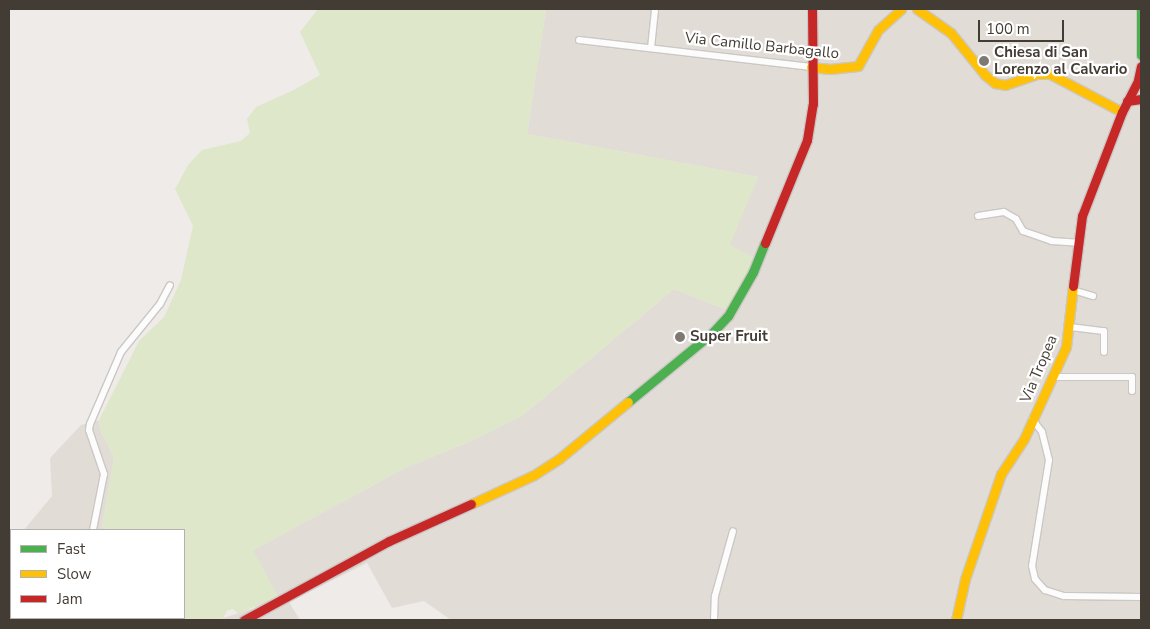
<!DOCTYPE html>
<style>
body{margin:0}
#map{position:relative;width:1150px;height:629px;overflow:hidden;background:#eeebe8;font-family:"Nunito Sans",sans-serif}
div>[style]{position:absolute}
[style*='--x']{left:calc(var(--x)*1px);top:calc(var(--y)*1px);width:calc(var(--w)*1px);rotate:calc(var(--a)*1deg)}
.residential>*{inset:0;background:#e2dcd6}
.green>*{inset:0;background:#dfe7ca}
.roads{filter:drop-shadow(1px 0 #cbc7c4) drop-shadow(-1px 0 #cbc7c4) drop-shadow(0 1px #cbc7c4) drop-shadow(0 -1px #cbc7c4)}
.street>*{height:6px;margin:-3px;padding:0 3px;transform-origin:3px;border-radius:3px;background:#fcfcfc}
.fast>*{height:9px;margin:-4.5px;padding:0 4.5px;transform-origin:4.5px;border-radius:4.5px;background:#4caf50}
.slow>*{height:9px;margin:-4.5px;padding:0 4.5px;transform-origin:4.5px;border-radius:4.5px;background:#ffc107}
.jam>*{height:9px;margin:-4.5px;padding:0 4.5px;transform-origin:4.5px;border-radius:4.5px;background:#c62828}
.dots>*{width:14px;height:14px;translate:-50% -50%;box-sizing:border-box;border:2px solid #fff;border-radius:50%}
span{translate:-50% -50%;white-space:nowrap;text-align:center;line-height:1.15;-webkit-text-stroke:4.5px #fff;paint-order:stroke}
.street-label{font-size:15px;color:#433c35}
.poi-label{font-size:15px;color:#433c35;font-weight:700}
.left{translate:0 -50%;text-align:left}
.frame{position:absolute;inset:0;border:10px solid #433c35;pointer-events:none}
.legend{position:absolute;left:10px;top:529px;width:175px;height:90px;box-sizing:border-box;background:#fff;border:1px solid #b4b1ae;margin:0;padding:6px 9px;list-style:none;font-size:15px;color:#433c35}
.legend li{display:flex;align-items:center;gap:10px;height:25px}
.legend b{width:25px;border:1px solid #b4b1ae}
.scale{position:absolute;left:978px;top:20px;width:86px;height:22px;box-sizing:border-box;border:2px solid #433c35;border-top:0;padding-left:6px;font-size:15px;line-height:18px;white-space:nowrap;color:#433c35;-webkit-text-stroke:4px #fff;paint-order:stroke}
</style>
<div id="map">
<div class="residential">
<div style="clip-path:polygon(546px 9px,1141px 9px,1141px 620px,451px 620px,424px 601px,392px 608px,367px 563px,289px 602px,300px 620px,217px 620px,255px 608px,253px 550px,405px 468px,471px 441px,523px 415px,674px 289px,725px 309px,729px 245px,758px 177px,527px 134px)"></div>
<div style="clip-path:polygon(99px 420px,100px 429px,114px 458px,102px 527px,106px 530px,24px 530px,52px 496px,50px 458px,81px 425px)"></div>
<div style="clip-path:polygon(9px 536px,11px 540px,11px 618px,114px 618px,114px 620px,9px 620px)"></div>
</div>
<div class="green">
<div style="clip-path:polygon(318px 9px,546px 9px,527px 134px,758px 177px,730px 245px,753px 257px,737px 296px,725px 309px,674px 289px,523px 415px,471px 441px,405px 468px,253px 550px,278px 596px,239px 614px,233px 609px,227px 611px,223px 618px,217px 620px,114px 620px,114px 618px,184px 618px,184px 530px,106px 530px,102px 527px,114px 458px,100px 429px,99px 420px,139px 341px,164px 317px,181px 280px,193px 226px,175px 189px,188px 165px,202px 150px,241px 141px,250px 133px,247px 119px,256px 107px,294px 90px,320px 75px,300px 32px)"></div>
</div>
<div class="roads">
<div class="street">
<div style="--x:579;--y:40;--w:234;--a:6.6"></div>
<div style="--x:651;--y:48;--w:39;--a:-84"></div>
<div style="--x:978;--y:216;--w:26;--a:-9"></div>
<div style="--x:1004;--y:212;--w:14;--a:30"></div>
<div style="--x:1016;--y:219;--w:14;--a:60"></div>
<div style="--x:1023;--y:231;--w:31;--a:19"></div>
<div style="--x:1052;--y:241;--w:26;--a:4"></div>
<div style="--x:1073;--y:290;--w:21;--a:17"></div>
<div style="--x:1070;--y:327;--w:34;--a:7"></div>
<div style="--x:1104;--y:331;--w:21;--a:90"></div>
<div style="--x:1052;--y:377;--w:80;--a:0"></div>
<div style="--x:1132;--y:377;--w:14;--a:90"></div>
<div style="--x:1032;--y:419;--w:16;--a:52"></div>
<div style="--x:1042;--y:432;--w:29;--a:76"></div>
<div style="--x:1049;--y:460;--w:107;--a:99.1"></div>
<div style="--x:1032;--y:566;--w:13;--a:77"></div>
<div style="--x:1035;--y:579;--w:15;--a:48"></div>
<div style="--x:1045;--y:590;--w:20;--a:18"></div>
<div style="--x:1064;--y:596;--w:77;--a:0.7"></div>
<div style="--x:93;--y:530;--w:57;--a:-78.9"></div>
<div style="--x:104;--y:474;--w:46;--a:-108.8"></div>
<div style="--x:89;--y:430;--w:6;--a:-81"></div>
<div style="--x:90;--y:424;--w:78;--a:-66.7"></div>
<div style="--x:121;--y:352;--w:62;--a:-50.9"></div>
<div style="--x:160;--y:304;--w:21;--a:-62"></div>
<div style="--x:714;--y:620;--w:24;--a:-88"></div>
<div style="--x:715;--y:596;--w:67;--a:-74.5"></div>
</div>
<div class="fast">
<div style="--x:1141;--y:9;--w:46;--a:90"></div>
<div style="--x:628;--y:402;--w:109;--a:-39.4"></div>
<div style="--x:712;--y:333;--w:23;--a:-47"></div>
<div style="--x:728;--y:316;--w:51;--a:-60.4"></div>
<div style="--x:753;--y:272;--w:31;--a:-68"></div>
</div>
<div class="slow">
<div style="--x:917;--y:9;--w:42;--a:35.2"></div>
<div style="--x:951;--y:33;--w:54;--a:51"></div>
<div style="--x:985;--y:75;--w:13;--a:39"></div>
<div style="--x:995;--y:83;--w:10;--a:11"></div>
<div style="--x:1005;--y:85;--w:34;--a:-19"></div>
<div style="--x:1037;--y:74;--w:13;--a:0"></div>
<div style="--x:1050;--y:74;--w:81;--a:27.8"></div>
<div style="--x:811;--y:67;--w:19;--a:6"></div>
<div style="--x:830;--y:69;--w:28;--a:-6"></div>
<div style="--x:858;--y:66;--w:41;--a:-60.9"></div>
<div style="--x:878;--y:30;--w:31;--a:-42"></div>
<div style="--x:471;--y:504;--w:69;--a:-24.7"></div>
<div style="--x:534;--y:475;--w:31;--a:-33"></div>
<div style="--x:560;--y:458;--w:88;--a:-39.5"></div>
<div style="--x:31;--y:618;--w:2;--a:63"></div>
<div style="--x:956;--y:620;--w:42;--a:-77.6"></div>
<div style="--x:965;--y:579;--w:111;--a:-71.1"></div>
<div style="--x:1001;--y:474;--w:42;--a:-56.7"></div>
<div style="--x:1024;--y:439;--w:101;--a:-65.5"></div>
<div style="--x:1066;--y:347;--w:61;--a:-83.5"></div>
</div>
<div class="jam">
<div style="--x:1127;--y:101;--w:14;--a:-8"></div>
<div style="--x:765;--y:243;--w:111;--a:-67.8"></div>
<div style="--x:807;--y:140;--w:36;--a:-81"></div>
<div style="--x:813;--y:104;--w:95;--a:-90.6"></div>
<div style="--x:1073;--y:286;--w:71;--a:-82.7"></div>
<div style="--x:1082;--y:216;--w:111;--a:-69"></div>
<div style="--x:1122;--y:112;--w:36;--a:-63"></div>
<div style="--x:1138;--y:80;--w:14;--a:-78"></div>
<div style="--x:9;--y:543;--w:4;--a:56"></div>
<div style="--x:244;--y:620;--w:165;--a:-28.6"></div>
<div style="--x:389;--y:541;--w:90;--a:-24.3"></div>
</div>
</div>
<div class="dots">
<div style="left:984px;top:61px;background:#7f7974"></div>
<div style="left:680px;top:337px;background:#7f7974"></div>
</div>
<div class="street-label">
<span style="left:762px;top:46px;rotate:6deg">Via Camillo Barbagallo</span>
<span style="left:1039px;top:369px;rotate:-67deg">Via Tropea</span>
</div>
<div class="poi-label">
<span class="left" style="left:994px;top:61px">Chiesa di San<br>Lorenzo al Calvario</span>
<span class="left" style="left:690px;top:337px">Super Fruit</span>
</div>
<div class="frame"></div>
<ul class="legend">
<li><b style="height:6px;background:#4caf50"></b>Fast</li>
<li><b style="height:6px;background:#ffc107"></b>Slow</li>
<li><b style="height:6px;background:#c62828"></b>Jam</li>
</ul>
<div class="scale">100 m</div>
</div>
